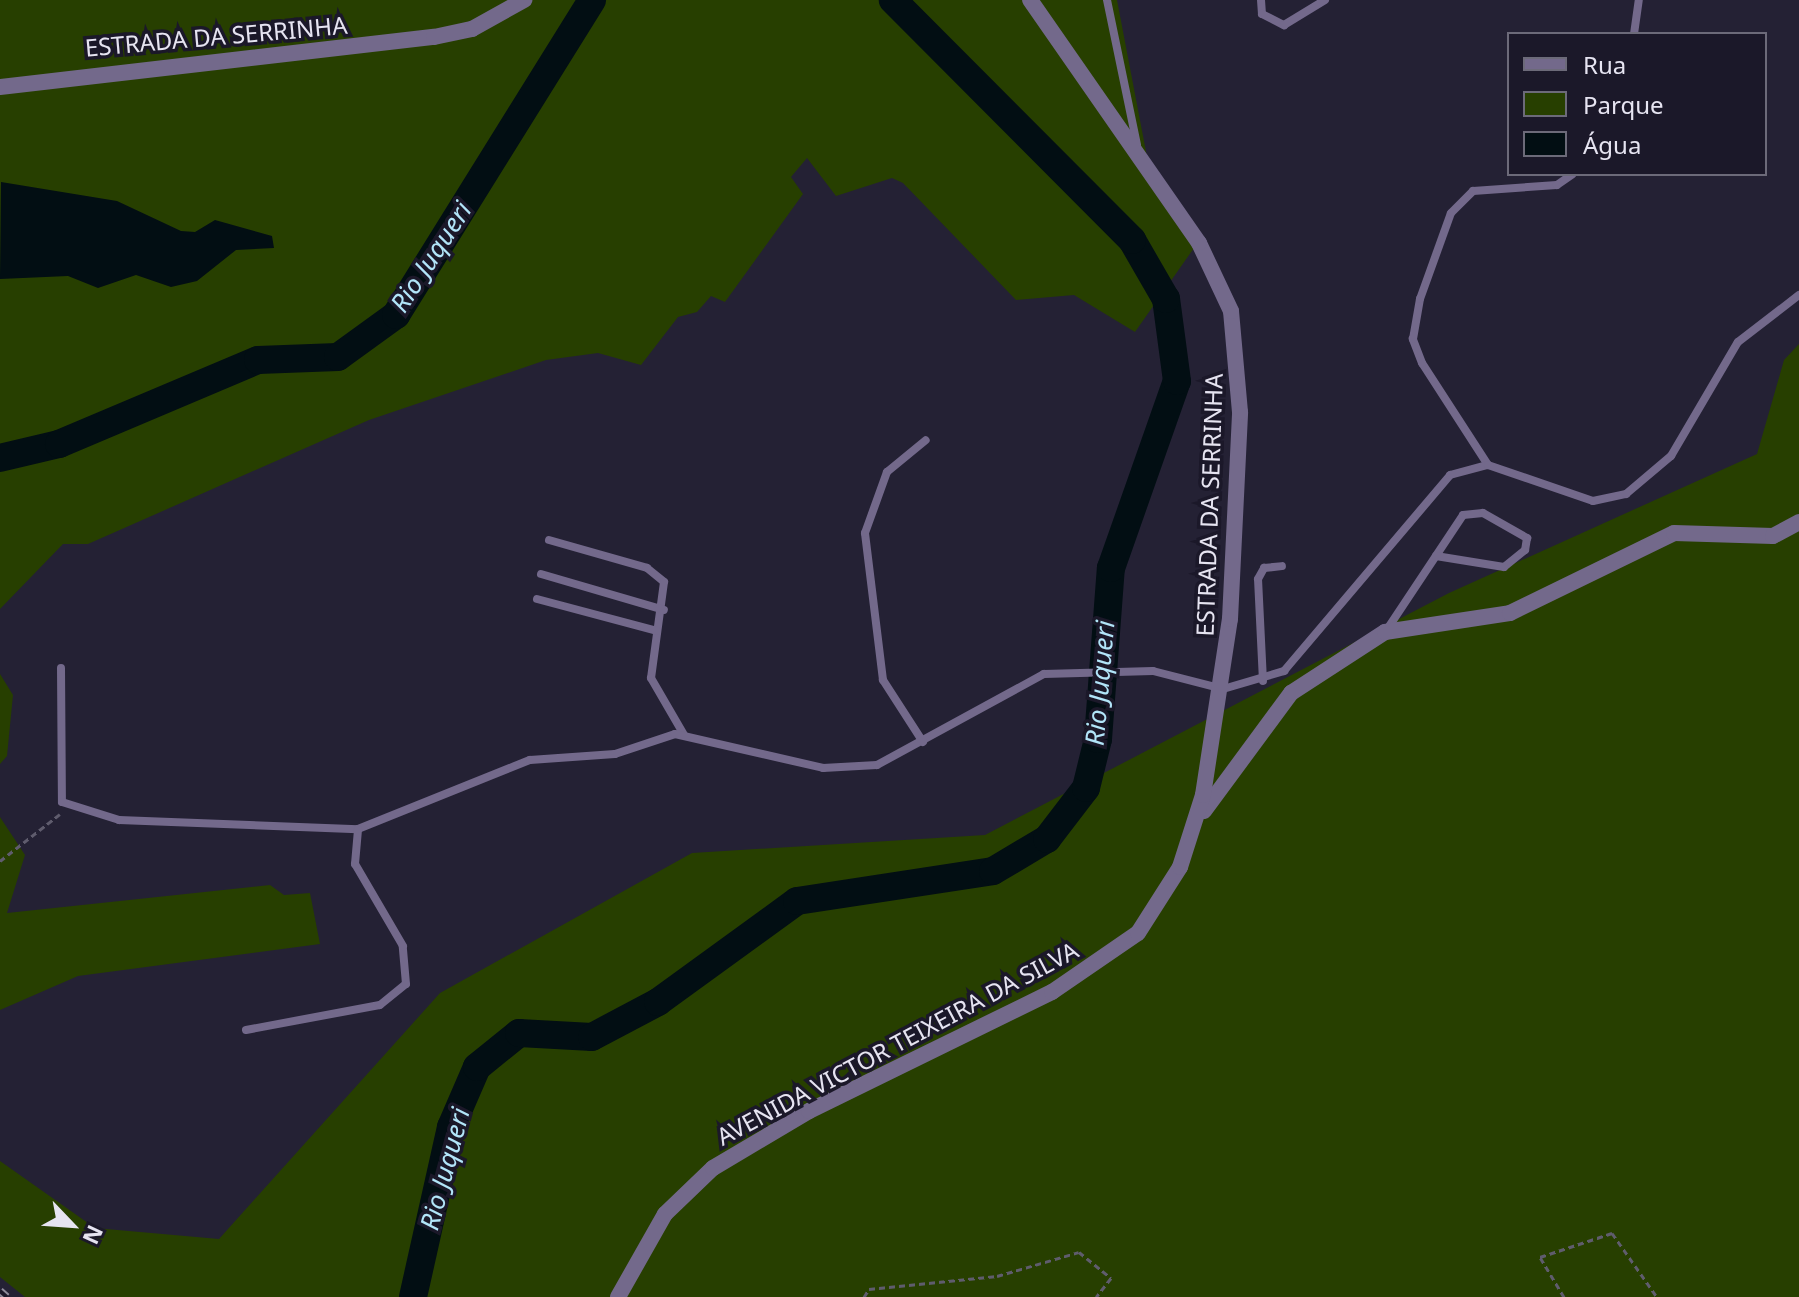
<!DOCTYPE html>
<meta charset="utf-8">
<style>
body{margin:0}
#map{position:relative;width:1799px;height:1297px;overflow:hidden;background:#242134;font-family:"Noto Sans",sans-serif}
div>[style]{position:absolute}
[style*='--x']{left:calc(var(--x)*1px);top:calc(var(--y)*1px);width:calc(var(--w)*1px);rotate:calc(var(--a)*1deg)}
.green>*{inset:0;background:#273f00}
.water>*{inset:0;background:#020e13}
.river>*{height:28px;margin:-14px;padding:0 14px;transform-origin:14px;border-radius:14px;background:#020e13}
.path>*{height:3px;margin-top:-1.5px;transform-origin:0;background:repeating-linear-gradient(90deg,#5f5c6d 0 6px,transparent 0 10px)}
.service>*{height:8px;margin:-4px;padding:0 4px;transform-origin:4px;border-radius:4px;background:#73698b}
.minor>*{height:16px;margin:-8px;padding:0 8px;transform-origin:8px;border-radius:8px;background:#73698b}
.rail>*{height:8px;margin-top:-4px;transform-origin:0;background:repeating-linear-gradient(90deg,#1b1829 0 15px,#8e8b9b 0 30px);box-sizing:border-box;border-block:2px solid #8e8b9b}
span{translate:-50% -50%;white-space:nowrap;text-align:center;line-height:1.15;-webkit-text-stroke:7px #1b1829;paint-order:stroke}
.street-label{font-size:24px;color:#e6e4f1}
.water-label{font-size:26px;color:#b2e5f9;font-style:italic}
.legend{position:absolute;left:1507px;top:32px;width:260px;height:144px;box-sizing:border-box;background:#1b1829;border:2px solid #6c6a79;margin:0;padding:10px 14px;list-style:none;font-size:24px;color:#e6e4f1}
.legend li{display:flex;align-items:center;gap:16px;height:40px}
.legend b{width:40px;border:2px solid #6c6a79}
.north{position:absolute;left:32px;top:1185px;width:80px;height:80px;-webkit-text-stroke:6px #1b1829;paint-order:stroke;rotate:115deg;font-size:22px;font-weight:700;line-height:32px;text-align:center;color:#e6e4f1}
.north::after{content:'';display:block;margin:auto;width:28px;height:36px;background:#e6e4f1;clip-path:polygon(50% 0,100% 100%,50% 72%,0 100%)}
</style>
<div id="map">
<div class="green">
<div style="clip-path:polygon(0 0,1117px 0,1148px 162px,1201px 238px,1135px 332px,1074px 295px,1016px 300px,903px 183px,892px 178px,836px 196px,807px 158px,791px 177px,803px 194px,725px 302px,711px 296px,697px 312px,678px 317px,641px 365px,598px 353px,546px 360px,369px 420px,88px 544px,63px 544px,0 609px)"></div>
<div style="clip-path:polygon(1799px 344px,1799px 1297px,25px 1297px,0 1277px,0 1161px,95px 1228px,219px 1239px,440px 993px,692px 853px,985px 835px,1449px 593px,1757px 454px,1784px 360px)"></div>
<div style="clip-path:polygon(0 674px,13px 695px,7px 756px,0 764px)"></div>
<div style="clip-path:polygon(0 817px,25px 855px,7px 913px,270px 885px,284px 895px,310px 893px,320px 944px,78px 976px,0 1010px)"></div>
</div>
<div class="water">
<div style="clip-path:polygon(1px 182px,117px 201px,181px 231px,195px 232px,215px 220px,272px 236px,274px 248px,236px 250px,197px 281px,171px 287px,136px 275px,98px 288px,68px 276px,0 279px)"></div>
</div>
<div class="river">
<div style="--x:0;--y:458;--w:61;--a:-13.3"></div>
<div style="--x:59;--y:444;--w:216;--a:-22.9"></div>
<div style="--x:258;--y:360;--w:80;--a:-2.1"></div>
<div style="--x:338;--y:357;--w:72;--a:-35.9"></div>
<div style="--x:396;--y:315;--w:371;--a:-58.1"></div>
<div style="--x:413;--y:1297;--w:174;--a:-77.4"></div>
<div style="--x:451;--y:1127;--w:65;--a:-66.6"></div>
<div style="--x:477;--y:1067;--w:54;--a:-39"></div>
<div style="--x:519;--y:1033;--w:73;--a:3.1"></div>
<div style="--x:592;--y:1037;--w:75;--a:-27.9"></div>
<div style="--x:658;--y:1002;--w:172;--a:-36"></div>
<div style="--x:797;--y:901;--w:198;--a:-8.7"></div>
<div style="--x:993;--y:871;--w:63;--a:-30.7"></div>
<div style="--x:1047;--y:839;--w:64;--a:-52.6"></div>
<div style="--x:1086;--y:788;--w:50;--a:-76.2"></div>
<div style="--x:1098;--y:739;--w:171;--a:-85.7"></div>
<div style="--x:1111;--y:568;--w:198;--a:-70.6"></div>
<div style="--x:1177;--y:381;--w:83;--a:-97.6"></div>
<div style="--x:1166;--y:299;--w:68;--a:-120"></div>
<div style="--x:1132;--y:240;--w:339;--a:-134.9"></div>
</div>
<div class="path">
<div style="--x:0;--y:861;--w:76;--a:-38.1"></div>
<div style="--x:864;--y:1297;--w:9;--a:-58"></div>
<div style="--x:869;--y:1289;--w:129;--a:-5.8"></div>
<div style="--x:997;--y:1276;--w:85;--a:-16.3"></div>
<div style="--x:1079;--y:1252;--w:41;--a:39.1"></div>
<div style="--x:1111;--y:1278;--w:24;--a:128"></div>
<div style="--x:1564;--y:1297;--w:47;--a:-121"></div>
<div style="--x:1540;--y:1257;--w:76;--a:-18.4"></div>
<div style="--x:1612;--y:1233;--w:78;--a:54.9"></div>
</div>
<div class="service">
<div style="--x:1107;--y:0;--w:148;--a:78.3"></div>
<div style="--x:1261;--y:0;--w:14;--a:86"></div>
<div style="--x:1262;--y:14;--w:25;--a:27"></div>
<div style="--x:1284;--y:25;--w:48;--a:-31.4"></div>
<div style="--x:1634;--y:34;--w:34;--a:-82"></div>
<div style="--x:1488;--y:465;--w:121;--a:-122.9"></div>
<div style="--x:1422;--y:363;--w:26;--a:-111"></div>
<div style="--x:1413;--y:339;--w:41;--a:-80.1"></div>
<div style="--x:1420;--y:299;--w:91;--a:-70.2"></div>
<div style="--x:1451;--y:213;--w:31;--a:-45"></div>
<div style="--x:1473;--y:191;--w:84;--a:-4.1"></div>
<div style="--x:1557;--y:185;--w:19;--a:-35"></div>
<div style="--x:549;--y:540;--w:102;--a:15.9"></div>
<div style="--x:647;--y:568;--w:22;--a:39"></div>
<div style="--x:664;--y:582;--w:97;--a:97.7"></div>
<div style="--x:651;--y:678;--w:66;--a:59.9"></div>
<div style="--x:541;--y:574;--w:128;--a:16.3"></div>
<div style="--x:537;--y:599;--w:124;--a:14.9"></div>
<div style="--x:1386;--y:631;--w:139;--a:-56.4"></div>
<div style="--x:1463;--y:515;--w:20;--a:-6"></div>
<div style="--x:1483;--y:513;--w:51;--a:29.6"></div>
<div style="--x:1527;--y:538;--w:12;--a:99"></div>
<div style="--x:1525;--y:550;--w:27;--a:141"></div>
<div style="--x:1504;--y:567;--w:69;--a:-170.8"></div>
<div style="--x:61;--y:668;--w:134;--a:89.6"></div>
<div style="--x:62;--y:802;--w:60;--a:17.5"></div>
<div style="--x:119;--y:820;--w:239;--a:2.2"></div>
<div style="--x:358;--y:829;--w:185;--a:-21.9"></div>
<div style="--x:530;--y:760;--w:85;--a:-4"></div>
<div style="--x:615;--y:754;--w:63;--a:-18.4"></div>
<div style="--x:675;--y:734;--w:152;--a:12.9"></div>
<div style="--x:823;--y:768;--w:54;--a:-3.2"></div>
<div style="--x:877;--y:765;--w:190;--a:-28.6"></div>
<div style="--x:1044;--y:674;--w:109;--a:-1.6"></div>
<div style="--x:1153;--y:671;--w:72;--a:14.4"></div>
<div style="--x:1223;--y:689;--w:64;--a:-16.4"></div>
<div style="--x:1284;--y:671;--w:257;--a:-49.7"></div>
<div style="--x:1450;--y:475;--w:39;--a:-15"></div>
<div style="--x:1488;--y:465;--w:111;--a:18.9"></div>
<div style="--x:1593;--y:501;--w:34;--a:-12"></div>
<div style="--x:1626;--y:494;--w:59;--a:-40.2"></div>
<div style="--x:1671;--y:456;--w:132;--a:-59.6"></div>
<div style="--x:1738;--y:342;--w:77;--a:-37.6"></div>
<div style="--x:1263;--y:681;--w:102;--a:-92.8"></div>
<div style="--x:1258;--y:579;--w:13;--a:-61"></div>
<div style="--x:1264;--y:568;--w:18;--a:-6"></div>
<div style="--x:923;--y:742;--w:74;--a:-122.8"></div>
<div style="--x:883;--y:680;--w:148;--a:-97"></div>
<div style="--x:865;--y:533;--w:65;--a:-70.2"></div>
<div style="--x:887;--y:472;--w:50;--a:-39.4"></div>
<div style="--x:246;--y:1030;--w:136;--a:-10.6"></div>
<div style="--x:380;--y:1005;--w:33;--a:-39"></div>
<div style="--x:406;--y:984;--w:38;--a:-95"></div>
<div style="--x:403;--y:946;--w:95;--a:-120.3"></div>
<div style="--x:355;--y:864;--w:35;--a:-85"></div>
</div>
<div class="minor">
<div style="--x:0;--y:87;--w:437;--a:-6.6"></div>
<div style="--x:434;--y:37;--w:39;--a:-12"></div>
<div style="--x:472;--y:29;--w:60;--a:-29.1"></div>
<div style="--x:1204;--y:811;--w:147;--a:-53.6"></div>
<div style="--x:1291;--y:693;--w:112;--a:-33"></div>
<div style="--x:1385;--y:632;--w:126;--a:-8.6"></div>
<div style="--x:1510;--y:613;--w:182;--a:-26"></div>
<div style="--x:1674;--y:533;--w:99;--a:1.7"></div>
<div style="--x:1773;--y:536;--w:30;--a:-28"></div>
<div style="--x:618;--y:1297;--w:95;--a:-60.5"></div>
<div style="--x:665;--y:1214;--w:66;--a:-43.8"></div>
<div style="--x:713;--y:1168;--w:112;--a:-30.7"></div>
<div style="--x:809;--y:1111;--w:271;--a:-26.1"></div>
<div style="--x:1052;--y:992;--w:104;--a:-34.5"></div>
<div style="--x:1138;--y:933;--w:78;--a:-57.5"></div>
<div style="--x:1180;--y:867;--w:76;--a:-72.3"></div>
<div style="--x:1203;--y:795;--w:178;--a:-81.3"></div>
<div style="--x:1230;--y:619;--w:207;--a:-87.2"></div>
<div style="--x:1240;--y:412;--w:101;--a:-95.1"></div>
<div style="--x:1231;--y:311;--w:75;--a:-115.2"></div>
<div style="--x:1199;--y:243;--w:296;--a:-124.8"></div>
</div>
<div class="rail">
<div style="--x:0;--y:1291;--w:9;--a:41"></div>
</div>
<div class="street-label">
<span style="left:216px;top:36px;rotate:-5deg">ESTRADA DA SERRINHA</span>
<span style="left:1209px;top:505px;rotate:-88deg">ESTRADA DA SERRINHA</span>
<span style="left:897px;top:1043px;rotate:-28deg">AVENIDA VICTOR TEIXEIRA DA SILVA</span>
</div>
<div class="water-label">
<span style="left:431px;top:257px;rotate:-57deg">Rio Juqueri</span>
<span style="left:1100px;top:683px;rotate:-85deg">Rio Juqueri</span>
<span style="left:445px;top:1169px;rotate:-75deg">Rio Juqueri</span>
</div>
<ul class="legend">
<li><b style="height:10px;background:#73698b"></b>Rua</li>
<li><b style="height:22px;background:#273f00"></b>Parque</li>
<li><b style="height:22px;background:#020e13"></b>Água</li>
</ul>
<div class="north">N</div>
</div>
